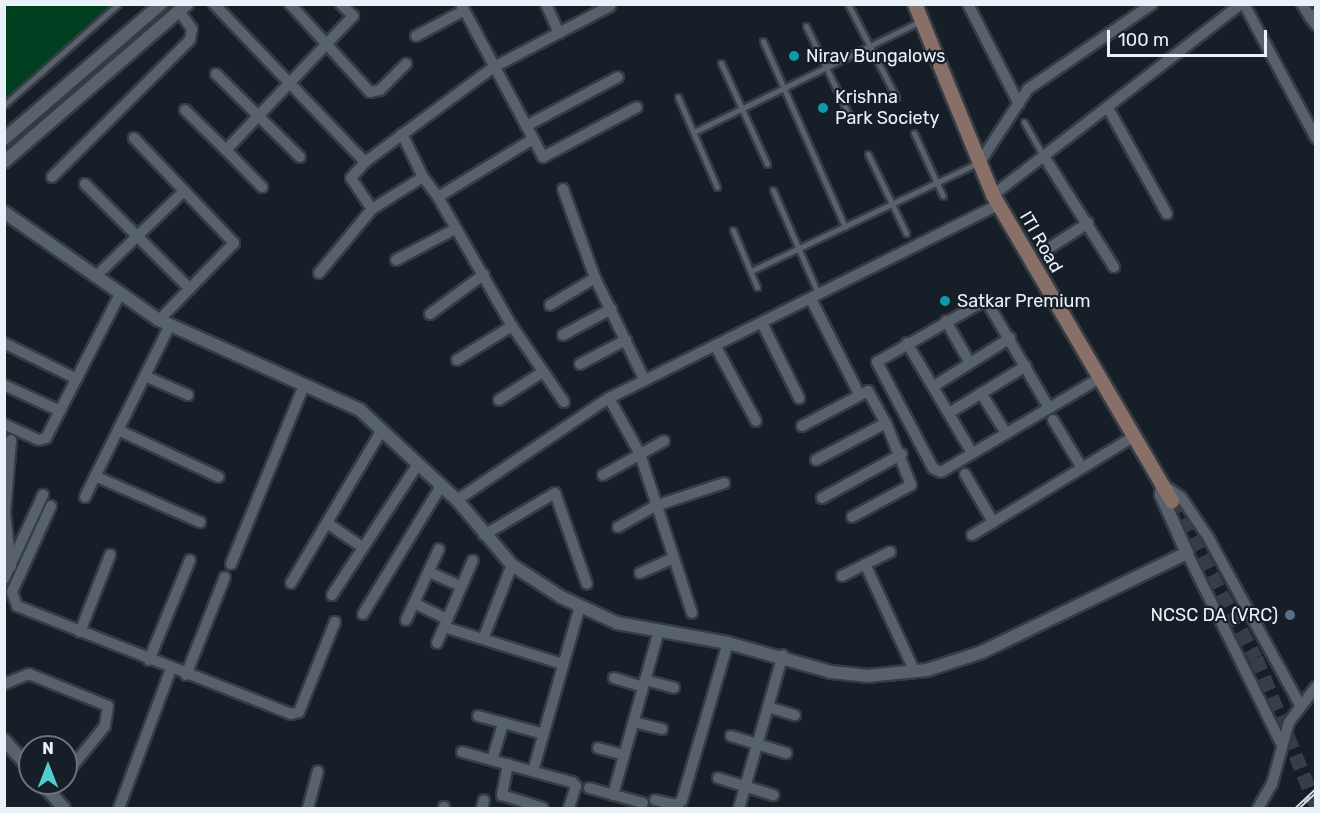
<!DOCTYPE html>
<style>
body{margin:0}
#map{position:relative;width:1320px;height:813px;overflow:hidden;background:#161f28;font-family:Rubik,sans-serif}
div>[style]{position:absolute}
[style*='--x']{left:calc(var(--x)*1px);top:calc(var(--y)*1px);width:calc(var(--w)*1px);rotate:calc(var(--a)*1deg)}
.green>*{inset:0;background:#003f1f}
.secondary-tunnel>*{height:14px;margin-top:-7px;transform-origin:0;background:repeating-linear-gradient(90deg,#363e47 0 14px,transparent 0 21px)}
.roads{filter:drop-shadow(2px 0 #363c43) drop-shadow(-2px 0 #363c43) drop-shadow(0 2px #363c43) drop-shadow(0 -2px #363c43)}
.service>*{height:5px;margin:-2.5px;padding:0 2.5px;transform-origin:2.5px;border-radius:2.5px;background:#58626d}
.minor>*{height:10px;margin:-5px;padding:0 5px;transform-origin:5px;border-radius:5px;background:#58626d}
.tertiary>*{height:12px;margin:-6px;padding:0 6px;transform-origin:6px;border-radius:6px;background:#58626d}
.secondary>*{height:14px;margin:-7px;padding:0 7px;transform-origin:7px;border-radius:7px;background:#887068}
.rail>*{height:5px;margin-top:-2.5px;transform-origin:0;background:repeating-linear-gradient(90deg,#161f28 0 9px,#d4dae2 0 18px);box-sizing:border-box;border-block:2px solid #d4dae2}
.dots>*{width:16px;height:16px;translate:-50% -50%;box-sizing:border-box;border:3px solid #161f28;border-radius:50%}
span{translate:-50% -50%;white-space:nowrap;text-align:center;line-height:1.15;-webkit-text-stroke:4.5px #161f28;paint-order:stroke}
.poi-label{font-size:18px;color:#ebf1f8}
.left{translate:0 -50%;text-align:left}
.right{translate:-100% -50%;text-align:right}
.street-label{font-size:18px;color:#ebf1f8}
.frame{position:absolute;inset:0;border:6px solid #ebf1f8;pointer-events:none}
.north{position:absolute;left:18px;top:735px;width:60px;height:60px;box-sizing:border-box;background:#161f28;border:2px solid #6b737b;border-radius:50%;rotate:0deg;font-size:16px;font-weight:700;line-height:24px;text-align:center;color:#ebf1f8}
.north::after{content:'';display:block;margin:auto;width:21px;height:27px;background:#51ccd1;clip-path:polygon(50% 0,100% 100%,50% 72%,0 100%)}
.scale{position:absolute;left:1107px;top:30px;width:160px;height:27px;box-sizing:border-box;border:3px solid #ebf1f8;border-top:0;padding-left:8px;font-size:18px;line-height:21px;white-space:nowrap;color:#ebf1f8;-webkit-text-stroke:4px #161f28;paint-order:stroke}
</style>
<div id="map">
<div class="green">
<div style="clip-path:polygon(5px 4px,111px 4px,111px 5px,5px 100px)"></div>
</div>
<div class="secondary-tunnel">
<div style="--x:1172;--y:501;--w:178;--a:61.9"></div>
<div style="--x:1256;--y:658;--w:160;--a:67.9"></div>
</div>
<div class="roads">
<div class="service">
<div style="--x:848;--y:4;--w:105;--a:62.7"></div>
<div style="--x:806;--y:26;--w:101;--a:64.2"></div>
<div style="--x:763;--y:41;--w:203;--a:66.2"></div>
<div style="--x:721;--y:63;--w:111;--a:65.5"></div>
<div style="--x:678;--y:97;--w:98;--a:66.6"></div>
<div style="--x:4;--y:105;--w:152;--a:-41.5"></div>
<div style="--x:1024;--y:122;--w:40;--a:60.3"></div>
<div style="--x:694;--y:132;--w:253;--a:-26.1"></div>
<div style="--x:914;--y:133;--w:69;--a:65.3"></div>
<div style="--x:868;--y:154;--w:88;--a:64.3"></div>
<div style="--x:773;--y:190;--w:112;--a:66.4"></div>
<div style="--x:733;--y:230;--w:62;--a:67.2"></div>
<div style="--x:751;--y:271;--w:254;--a:-25.5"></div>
</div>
<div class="minor">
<div style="--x:214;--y:4;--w:219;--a:46.3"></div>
<div style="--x:365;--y:162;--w:21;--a:131"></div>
<div style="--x:351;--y:178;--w:37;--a:56"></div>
<div style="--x:372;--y:209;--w:60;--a:-32.1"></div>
<div style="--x:423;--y:177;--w:25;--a:53"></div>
<div style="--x:290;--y:4;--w:119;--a:47.7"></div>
<div style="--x:370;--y:92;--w:10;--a:-11"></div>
<div style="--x:380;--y:90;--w:37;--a:-45"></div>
<div style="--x:461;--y:4;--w:174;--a:61.8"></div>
<div style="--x:543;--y:157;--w:106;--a:-28"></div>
<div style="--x:546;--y:4;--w:32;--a:66"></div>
<div style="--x:968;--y:4;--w:112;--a:63"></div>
<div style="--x:1244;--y:4;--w:152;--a:61.8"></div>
<div style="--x:1302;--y:4;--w:15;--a:58"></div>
<div style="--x:1316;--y:14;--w:7;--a:153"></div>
<div style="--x:1310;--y:17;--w:10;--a:53"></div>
<div style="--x:416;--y:36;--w:53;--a:-28"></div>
<div style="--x:216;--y:74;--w:118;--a:44.7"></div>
<div style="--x:1108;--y:108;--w:121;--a:60.9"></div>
<div style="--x:185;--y:110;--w:57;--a:44.3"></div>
<div style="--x:226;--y:150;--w:185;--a:-46.5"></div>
<div style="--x:353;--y:16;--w:17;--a:-135"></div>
<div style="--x:526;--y:126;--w:104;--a:-28"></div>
<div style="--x:402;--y:134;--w:48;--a:64"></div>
<div style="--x:134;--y:138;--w:145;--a:46.4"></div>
<div style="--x:234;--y:243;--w:107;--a:134.2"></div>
<div style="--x:533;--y:139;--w:111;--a:148.6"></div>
<div style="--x:438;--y:197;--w:149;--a:60.2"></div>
<div style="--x:512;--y:326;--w:92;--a:55.6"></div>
<div style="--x:226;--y:150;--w:52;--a:45.8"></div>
<div style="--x:1045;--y:158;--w:129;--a:57.7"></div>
<div style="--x:365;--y:162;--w:160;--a:-36.4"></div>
<div style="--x:494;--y:67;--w:131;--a:-27.7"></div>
<div style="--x:980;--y:162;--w:87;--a:-56.7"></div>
<div style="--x:1028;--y:89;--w:150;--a:-34.4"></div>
<div style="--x:52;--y:177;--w:194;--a:-44.8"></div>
<div style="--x:190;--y:40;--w:11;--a:-80"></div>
<div style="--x:192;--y:29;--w:22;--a:-126"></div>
<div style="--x:85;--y:184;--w:148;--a:45"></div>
<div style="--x:563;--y:189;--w:95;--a:70.2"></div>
<div style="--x:595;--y:278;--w:114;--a:64.1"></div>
<div style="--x:993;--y:195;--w:313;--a:-37.6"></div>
<div style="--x:1046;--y:250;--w:50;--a:-32.7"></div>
<div style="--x:396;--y:260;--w:67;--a:-27.7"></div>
<div style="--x:319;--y:273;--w:83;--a:-50.4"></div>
<div style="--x:95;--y:277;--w:122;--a:-44"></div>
<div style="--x:811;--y:299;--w:106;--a:63.2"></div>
<div style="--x:550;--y:305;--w:52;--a:-31"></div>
<div style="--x:430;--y:314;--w:67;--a:-36.5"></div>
<div style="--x:946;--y:321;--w:48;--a:60.3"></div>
<div style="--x:762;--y:323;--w:84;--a:63.7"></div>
<div style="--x:563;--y:335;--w:55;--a:-28.4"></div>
<div style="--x:4;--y:343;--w:81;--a:26.3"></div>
<div style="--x:907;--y:343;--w:128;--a:59.4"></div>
<div style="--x:716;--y:347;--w:84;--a:61.6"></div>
<div style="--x:457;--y:360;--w:65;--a:-31.7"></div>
<div style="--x:580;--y:364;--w:52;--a:-27.6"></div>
<div style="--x:145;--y:376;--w:47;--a:23.8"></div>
<div style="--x:4;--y:385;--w:62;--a:24.9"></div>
<div style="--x:934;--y:386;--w:90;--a:-32.3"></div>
<div style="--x:981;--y:393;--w:47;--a:58"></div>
<div style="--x:609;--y:398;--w:64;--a:61"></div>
<div style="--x:640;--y:454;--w:167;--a:71.9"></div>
<div style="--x:499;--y:400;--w:50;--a:-32.7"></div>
<div style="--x:1049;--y:408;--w:125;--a:-120.3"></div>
<div style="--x:986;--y:300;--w:125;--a:150.4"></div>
<div style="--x:877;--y:362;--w:120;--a:62.2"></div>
<div style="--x:933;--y:468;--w:9;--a:27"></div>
<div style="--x:941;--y:472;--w:182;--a:-30.6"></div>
<div style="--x:949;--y:413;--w:90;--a:-31.4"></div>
<div style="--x:1053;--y:420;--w:56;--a:58.9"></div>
<div style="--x:4;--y:424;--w:38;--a:25"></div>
<div style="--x:39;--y:440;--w:7;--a:-16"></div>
<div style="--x:46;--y:438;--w:162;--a:-62.8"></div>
<div style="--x:802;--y:426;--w:75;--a:-27.9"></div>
<div style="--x:868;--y:391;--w:37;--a:61"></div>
<div style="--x:886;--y:423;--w:67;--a:68"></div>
<div style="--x:911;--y:485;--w:67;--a:151.5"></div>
<div style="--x:118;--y:430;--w:111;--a:25"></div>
<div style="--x:11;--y:440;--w:73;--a:94.7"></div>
<div style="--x:5;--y:513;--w:54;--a:83.7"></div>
<div style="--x:816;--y:460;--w:79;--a:-27.9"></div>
<div style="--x:965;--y:474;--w:56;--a:59.7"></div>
<div style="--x:603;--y:475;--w:70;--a:-29.1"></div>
<div style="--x:95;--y:476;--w:115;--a:23.7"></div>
<div style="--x:1165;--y:486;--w:19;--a:35"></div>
<div style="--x:1181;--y:497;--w:48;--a:56"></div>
<div style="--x:1208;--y:537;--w:192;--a:61.3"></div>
<div style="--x:85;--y:497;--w:192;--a:-63.7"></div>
<div style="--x:822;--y:498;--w:91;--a:-28.8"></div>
<div style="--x:457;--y:500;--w:183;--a:-33.9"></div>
<div style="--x:609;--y:398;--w:434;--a:-26.4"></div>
<div style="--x:51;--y:506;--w:94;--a:114.4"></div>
<div style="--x:12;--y:592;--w:15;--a:70"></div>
<div style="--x:17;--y:606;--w:295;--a:21.5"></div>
<div style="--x:291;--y:714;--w:8;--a:-14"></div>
<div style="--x:299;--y:712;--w:97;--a:-68.2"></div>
<div style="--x:327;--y:523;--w:42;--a:34.4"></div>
<div style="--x:618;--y:527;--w:43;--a:-29.6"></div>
<div style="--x:655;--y:506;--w:73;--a:-18.4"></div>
<div style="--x:484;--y:535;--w:82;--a:-30.6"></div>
<div style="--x:555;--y:493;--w:96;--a:70.6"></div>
<div style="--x:972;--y:535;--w:188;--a:-31.3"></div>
<div style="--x:1187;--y:553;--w:212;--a:63.7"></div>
<div style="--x:231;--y:564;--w:193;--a:-67.8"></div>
<div style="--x:865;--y:564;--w:119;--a:65.2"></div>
<div style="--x:429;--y:572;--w:35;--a:24"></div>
<div style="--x:640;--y:573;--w:36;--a:-24"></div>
<div style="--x:842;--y:576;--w:54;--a:-26.6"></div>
<div style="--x:4;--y:579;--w:93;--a:-65.1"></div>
<div style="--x:291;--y:583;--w:178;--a:-59.3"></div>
<div style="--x:332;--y:595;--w:157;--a:-56.7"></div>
<div style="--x:414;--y:603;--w:37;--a:26"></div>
<div style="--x:363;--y:614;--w:150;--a:-58.6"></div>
<div style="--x:406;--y:620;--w:78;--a:-65.1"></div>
<div style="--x:444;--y:627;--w:125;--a:17.3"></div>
<div style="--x:80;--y:632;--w:83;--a:-68.7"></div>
<div style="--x:483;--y:639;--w:79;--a:-68.6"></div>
<div style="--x:437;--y:643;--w:90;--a:-66.6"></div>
<div style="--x:149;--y:660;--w:108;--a:-67.7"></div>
<div style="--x:186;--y:675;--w:105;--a:-68.3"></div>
<div style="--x:614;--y:678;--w:30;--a:17"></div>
<div style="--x:645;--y:680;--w:30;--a:15"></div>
<div style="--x:4;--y:684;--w:27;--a:-22"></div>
<div style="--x:29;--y:674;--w:85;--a:22.1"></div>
<div style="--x:108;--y:706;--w:20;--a:99"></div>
<div style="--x:105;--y:726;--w:62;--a:129.1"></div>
<div style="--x:768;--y:707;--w:28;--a:17"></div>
<div style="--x:478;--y:716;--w:68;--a:15.3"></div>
<div style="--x:634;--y:722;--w:29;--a:14"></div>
<div style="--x:731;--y:736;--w:58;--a:17.2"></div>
<div style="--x:598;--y:748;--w:27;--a:15"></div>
<div style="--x:462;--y:752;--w:114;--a:15.3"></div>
<div style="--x:572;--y:782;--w:6;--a:45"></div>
<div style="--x:576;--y:786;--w:23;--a:108"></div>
<div style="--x:492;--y:760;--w:39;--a:-73"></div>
<div style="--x:508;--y:764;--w:32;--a:101"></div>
<div style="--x:502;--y:795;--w:43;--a:17.6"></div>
<div style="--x:533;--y:771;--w:172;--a:-74.1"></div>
<div style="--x:718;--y:778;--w:58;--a:17.2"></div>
<div style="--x:589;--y:788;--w:56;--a:15.5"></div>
<div style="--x:50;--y:793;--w:13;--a:-51"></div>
<div style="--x:613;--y:795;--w:171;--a:-74.4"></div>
<div style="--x:655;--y:800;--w:23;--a:13"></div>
<div style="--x:677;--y:805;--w:7;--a:-45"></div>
<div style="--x:682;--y:800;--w:164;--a:-73.7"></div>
<div style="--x:119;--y:808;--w:148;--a:-69.5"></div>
<div style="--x:308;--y:808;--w:38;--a:-75"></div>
<div style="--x:444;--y:808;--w:1;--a:-90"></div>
<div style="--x:482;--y:808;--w:8;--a:-76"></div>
<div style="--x:739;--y:808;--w:159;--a:-74"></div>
<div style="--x:1258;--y:808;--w:28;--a:-60"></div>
<div style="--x:1272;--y:784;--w:64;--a:-74.7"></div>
<div style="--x:1289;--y:722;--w:44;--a:-52.4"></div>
</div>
<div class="tertiary">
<div style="--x:4;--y:139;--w:207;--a:-40.7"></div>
<div style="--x:4;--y:162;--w:242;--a:-40.8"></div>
<div style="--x:4;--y:212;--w:189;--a:34.9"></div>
<div style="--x:159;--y:320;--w:220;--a:24.1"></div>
<div style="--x:360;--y:410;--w:132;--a:42.9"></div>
<div style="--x:457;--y:500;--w:85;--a:49.8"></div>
<div style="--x:512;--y:565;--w:59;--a:33.1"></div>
<div style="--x:561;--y:597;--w:62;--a:24.9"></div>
<div style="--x:617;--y:623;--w:113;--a:10.2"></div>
<div style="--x:728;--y:643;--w:107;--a:15.7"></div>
<div style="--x:831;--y:672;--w:36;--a:6"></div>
<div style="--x:867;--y:676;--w:60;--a:-5.7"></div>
<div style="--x:927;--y:670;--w:58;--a:-18.1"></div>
<div style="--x:982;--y:652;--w:228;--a:-25.8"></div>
<div style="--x:1187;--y:553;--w:64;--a:-114.1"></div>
<div style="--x:1161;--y:495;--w:11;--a:-85"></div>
<div style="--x:4;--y:740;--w:39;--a:48"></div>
<div style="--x:42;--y:783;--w:33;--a:49"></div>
</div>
<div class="secondary">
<div style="--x:915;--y:4;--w:206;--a:67.8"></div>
<div style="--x:993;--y:195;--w:355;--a:59.7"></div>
</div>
</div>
<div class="rail">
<div style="--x:1297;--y:808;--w:26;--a:-43"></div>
</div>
<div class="dots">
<div style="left:794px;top:56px;background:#0f9aa8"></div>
<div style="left:823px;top:108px;background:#0f9aa8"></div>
<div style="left:945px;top:301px;background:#0f9aa8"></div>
<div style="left:1290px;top:615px;background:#5c6f8a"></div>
</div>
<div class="poi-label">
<span class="left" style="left:806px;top:56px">Nirav Bungalows</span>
<span class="left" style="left:835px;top:108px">Krishna<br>Park Society</span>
<span class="left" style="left:957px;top:301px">Satkar Premium</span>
<span class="right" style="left:1278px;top:615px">NCSC DA (VRC)</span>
</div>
<div class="street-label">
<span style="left:1041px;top:242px;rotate:60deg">ITI Road</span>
</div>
<div class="frame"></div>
<div class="north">N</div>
<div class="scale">100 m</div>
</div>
